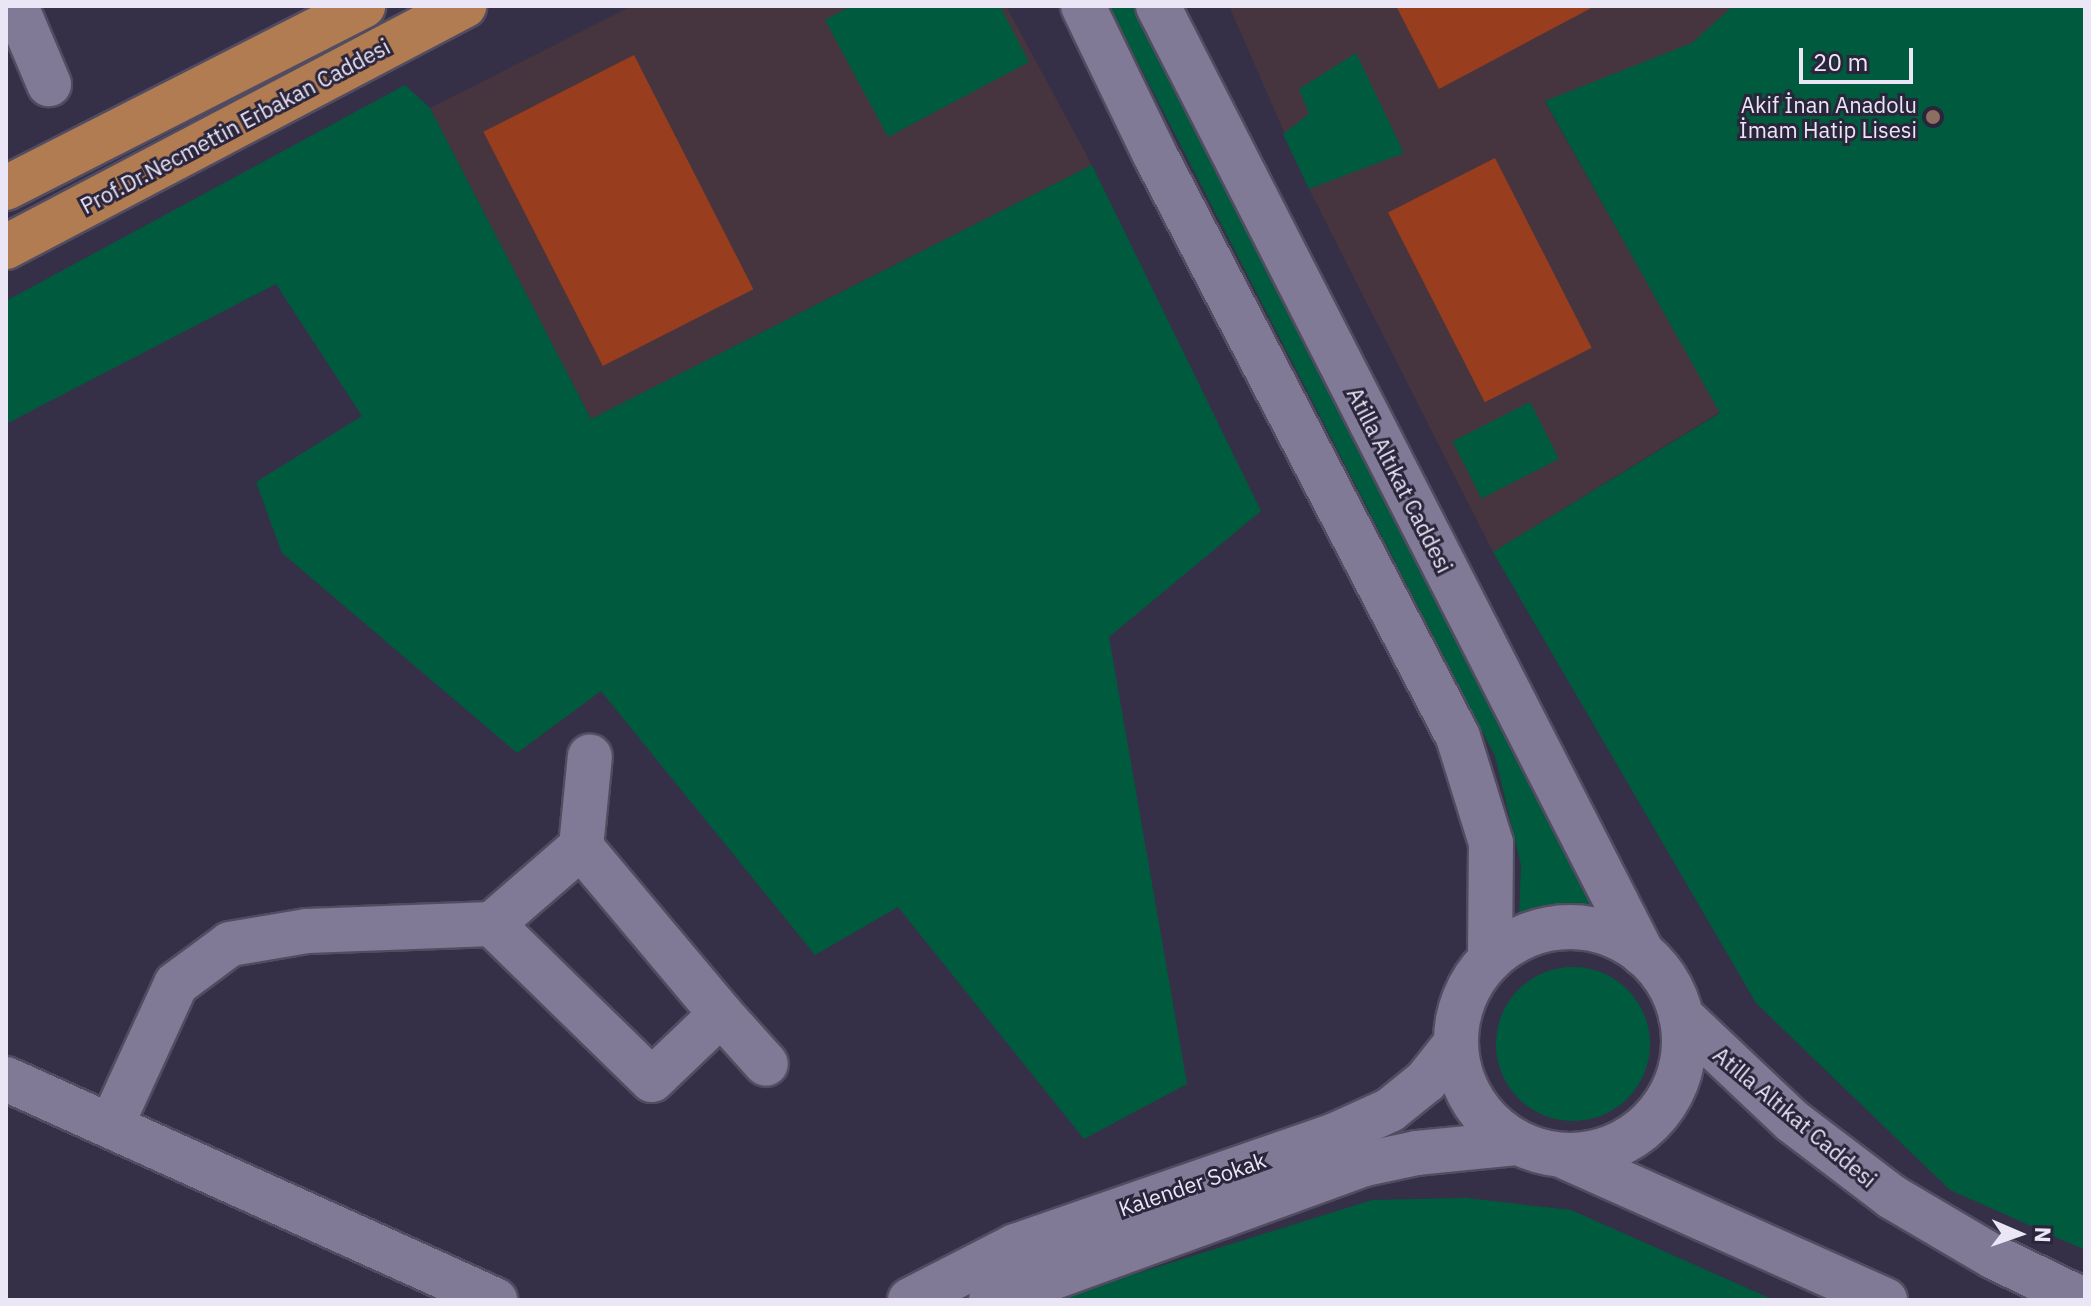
<!DOCTYPE html>
<meta charset="utf-8">
<style>
body{margin:0}
#map{position:relative;width:2091px;height:1306px;overflow:hidden;background:#352f47;font-family:"IBM Plex Sans",sans-serif}
div>[style]{position:absolute}
[style*='--x']{left:calc(var(--x)*1px);top:calc(var(--y)*1px);width:calc(var(--w)*1px);rotate:calc(var(--a)*1deg)}
.education>*{inset:0;background:#46353f}
.green>*{inset:0;background:#005b3e;transform-origin:0 0}
.round{border-radius:50%}
.building>*{inset:0;background:#983d1d;transform-origin:0 0}
.roads{filter:drop-shadow(2px 0 #524c61) drop-shadow(-2px 0 #524c61) drop-shadow(0 2px #524c61) drop-shadow(0 -2px #524c61)}
.minor>*{height:44px;margin:-22px;padding:0 22px;transform-origin:22px;border-radius:22px;background:#817a96}
.minor>.ring{margin:-22px;padding:0;box-sizing:content-box;background:none;border:44px solid #817a96;border-radius:50%}
.major>*{height:44px;margin:-22px;padding:0 22px;transform-origin:22px;border-radius:22px;background:#b27c53}
.dots>*{width:22px;height:22px;translate:-50% -50%;box-sizing:border-box;border:4px solid #2b253c;border-radius:50%}
span{translate:-50% -50%;white-space:nowrap;text-align:center;line-height:1.15;-webkit-text-stroke:6px #2b253c;paint-order:stroke}
.poi-label{font-size:22px;color:#eae6f6}
.right{translate:-100% -50%;text-align:right}
.street-label{font-size:22px;color:#eae6f6}
.frame{position:absolute;inset:0;border:8px solid #eae6f6;pointer-events:none}
.north{position:absolute;left:1979px;top:1194px;width:80px;height:80px;-webkit-text-stroke:6px #2b253c;paint-order:stroke;rotate:92deg;font-size:22px;font-weight:700;line-height:32px;text-align:center;color:#eae6f6}
.north::after{content:'';display:block;margin:auto;width:28px;height:36px;background:#eae6f6;clip-path:polygon(50% 0,100% 100%,50% 72%,0 100%)}
.scale{position:absolute;left:1799px;top:48px;width:114px;height:36px;box-sizing:border-box;border:4px solid #eae6f6;border-top:0;padding-left:10px;font-size:24px;line-height:28px;white-space:nowrap;color:#eae6f6;-webkit-text-stroke:6px #2b253c;paint-order:stroke}
</style>
<div id="map">
<div class="education">
<div style="clip-path:polygon(632px 6px,1006px 6px,1092px 165px,591px 419px,430px 108px)"></div>
<div style="clip-path:polygon(1229px 6px,2085px 6px,2085px 145px,1545px 102px,1720px 412px,1493px 552px,1309px 189px)"></div>
</div>
<div class="green">
<div style="clip-path:polygon(851px 6px,1000px 6px,1029px 62px,888px 137px,825px 20px)"></div>
<div style="clip-path:polygon(1109px 6px,1141px 6px,1599px 910px,1575px 906px,1519px 916px,1521px 865px,1495px 756px)"></div>
<div style="clip-path:polygon(1733px 6px,2083px 6px,2085px 10px,2085px 1250px,1950px 1190px,1756px 1003px,1493px 552px,1720px 413px,1545px 101px,1692px 43px)"></div>
<div style="clip-path:polygon(1356px 53px,1404px 153px,1309px 189px,1283px 134px,1309px 114px,1299px 89px)"></div>
<div style="clip-path:polygon(405px 85px,430px 108px,591px 419px,1092px 165px,1261px 511px,1109px 637px,1187px 1084px,1084px 1139px,898px 907px,815px 955px,601px 691px,517px 753px,282px 553px,256px 482px,362px 416px,276px 284px,6px 424px,6px 301px)"></div>
<div style="left:1530px;top:402px;width:64px;height:87px;rotate:63deg"></div>
<div class="round" style="left:1496px;top:967px;width:154px;height:154px"></div>
<div style="clip-path:polygon(1466px 1198px,1571px 1210px,1774px 1300px,1052px 1300px,1372px 1200px)"></div>
</div>
<div class="building">
<div style="clip-path:polygon(1396px 6px,1595px 6px,1439px 89px)"></div>
<div style="left:634px;top:55px;width:263px;height:169px;rotate:63deg"></div>
<div style="left:1495px;top:158px;width:213px;height:120px;rotate:63deg"></div>
</div>
<div class="roads">
<div class="minor">
<div style="--x:16;--y:6;--w:85;--a:67.1"></div>
<div style="--x:1083;--y:6;--w:163;--a:64.2"></div>
<div style="--x:1154;--y:153;--w:658;--a:62.5"></div>
<div style="--x:1458;--y:737;--w:111;--a:72.7"></div>
<div style="--x:1491;--y:843;--w:117;--a:90.5"></div>
<div style="--x:1158;--y:6;--w:1065;--a:62.91"></div>
<div style="--x:581;--y:847;--w:91;--a:-84.4"></div>
<div class="ring" style="left:1456px;top:927px;width:184px;height:184px"></div>
<div style="--x:721;--y:1014;--w:67;--a:48"></div>
<div style="--x:1681;--y:1016;--w:153;--a:43.4"></div>
<div style="--x:1792;--y:1121;--w:126;--a:37.2"></div>
<div style="--x:1892;--y:1197;--w:118;--a:30.5"></div>
<div style="--x:1994;--y:1257;--w:99;--a:25.8"></div>
<div style="--x:6;--y:1079;--w:537;--a:24.32"></div>
<div style="--x:111;--y:1126;--w:156;--a:-65.4"></div>
<div style="--x:176;--y:984;--w:67;--a:-36.5"></div>
<div style="--x:230;--y:944;--w:78;--a:-9.6"></div>
<div style="--x:307;--y:931;--w:185;--a:-2.2"></div>
<div style="--x:492;--y:924;--w:223;--a:44.3"></div>
<div style="--x:652;--y:1080;--w:95;--a:-43.7"></div>
<div style="--x:721;--y:1014;--w:218;--a:-130"></div>
<div style="--x:581;--y:847;--w:118;--a:139.1"></div>
<div style="--x:1563;--y:1156;--w:353;--a:24.1"></div>
<div style="--x:910;--y:1300;--w:118;--a:-27.2"></div>
<div style="--x:1015;--y:1246;--w:339;--a:-19.1"></div>
<div style="--x:1335;--y:1135;--w:60;--a:-24.4"></div>
<div style="--x:1390;--y:1110;--w:46;--a:-38.9"></div>
<div style="--x:1426;--y:1081;--w:48;--a:-51.7"></div>
<div style="--x:991;--y:1300;--w:398;--a:-20"></div>
<div style="--x:1365;--y:1164;--w:53;--a:-11.9"></div>
<div style="--x:1417;--y:1153;--w:100;--a:-5.7"></div>
</div>
<div class="major">
<div style="--x:6;--y:188;--w:401;--a:-27"></div>
<div style="--x:6;--y:247;--w:518;--a:-27.75"></div>
</div>
</div>
<div class="dots">
<div style="left:1933px;top:117px;background:#8d6e63"></div>
</div>
<div class="poi-label">
<span class="right" style="left:1917px;top:117px">Akif İnan Anadolu<br>İmam Hatip Lisesi</span>
</div>
<div class="street-label">
<span style="left:235px;top:126px;rotate:-28deg">Prof.Dr.Necmettin Erbakan Caddesi</span>
<span style="left:1400px;top:480px;rotate:63deg">Atilla Altıkat Caddesi</span>
<span style="left:1795px;top:1117px;rotate:40deg">Atilla Altıkat Caddesi</span>
<span style="left:1192px;top:1184px;rotate:-19deg">Kalender Sokak</span>
</div>
<div class="frame"></div>
<div class="north">N</div>
<div class="scale">20 m</div>
</div>
